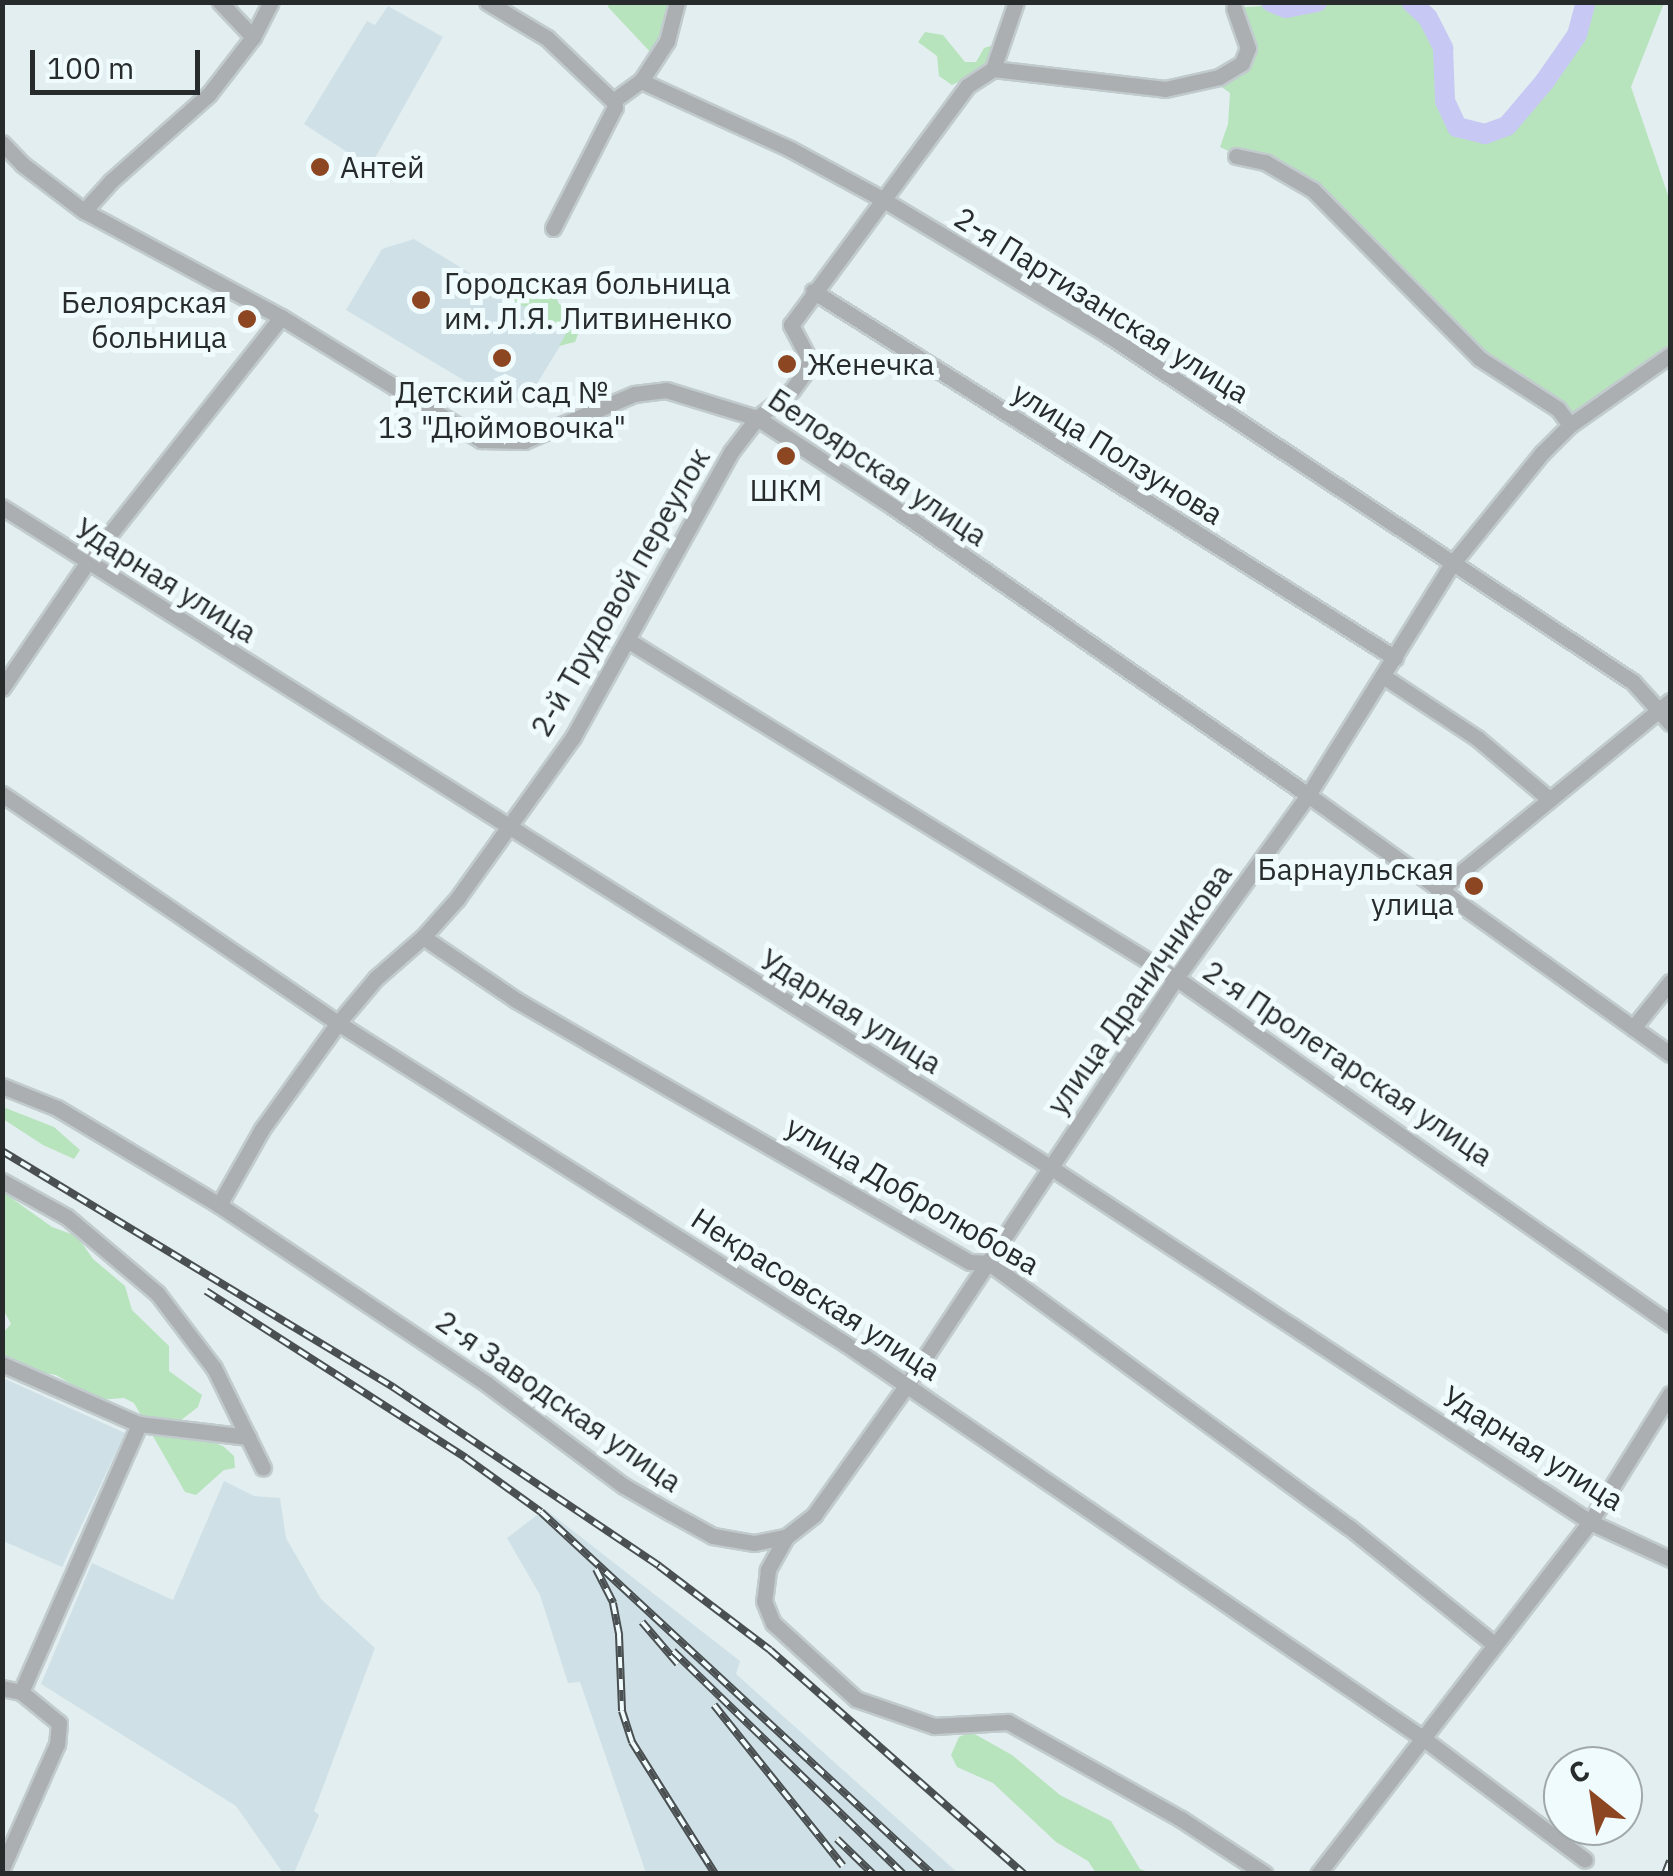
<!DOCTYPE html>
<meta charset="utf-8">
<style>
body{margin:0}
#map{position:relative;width:1673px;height:1876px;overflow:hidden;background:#e3eef0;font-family:"IBM Plex Sans",sans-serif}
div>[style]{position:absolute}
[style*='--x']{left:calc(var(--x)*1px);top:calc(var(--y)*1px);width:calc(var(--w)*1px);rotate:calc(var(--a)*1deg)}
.built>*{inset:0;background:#cfe1e7}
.green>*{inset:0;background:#b8e4bd}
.river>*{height:20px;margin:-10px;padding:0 10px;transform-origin:10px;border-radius:10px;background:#c7c9f4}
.roads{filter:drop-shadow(2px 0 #c1cbcd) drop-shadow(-2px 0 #c1cbcd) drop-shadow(0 2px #c1cbcd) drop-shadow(0 -2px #c1cbcd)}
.minor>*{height:15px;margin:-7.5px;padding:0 7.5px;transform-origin:7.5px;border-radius:7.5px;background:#acafb2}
.rail>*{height:8px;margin-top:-4px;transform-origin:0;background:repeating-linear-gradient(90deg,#f0fbfe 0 11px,#4a4f51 0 22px);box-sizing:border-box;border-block:2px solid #4a4f51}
.dots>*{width:28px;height:28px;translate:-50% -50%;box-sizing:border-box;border:5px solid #f0fbfe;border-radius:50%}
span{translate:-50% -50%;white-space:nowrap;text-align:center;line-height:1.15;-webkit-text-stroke:10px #f0fbfe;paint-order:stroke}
.poi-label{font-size:30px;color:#272b2c}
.left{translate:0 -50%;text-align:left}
.right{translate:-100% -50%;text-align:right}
.street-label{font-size:30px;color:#272b2c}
.frame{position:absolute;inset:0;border:5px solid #272b2c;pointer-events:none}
.north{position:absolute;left:1543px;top:1746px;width:100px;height:100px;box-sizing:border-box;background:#f0fbfe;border:2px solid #a0a8aa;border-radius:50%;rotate:330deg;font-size:28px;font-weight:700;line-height:40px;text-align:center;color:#272b2c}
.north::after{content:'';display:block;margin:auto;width:35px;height:45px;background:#8d4622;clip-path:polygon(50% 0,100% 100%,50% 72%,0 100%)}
.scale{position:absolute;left:30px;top:50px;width:170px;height:45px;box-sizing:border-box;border:5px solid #272b2c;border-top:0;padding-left:12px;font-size:30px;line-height:35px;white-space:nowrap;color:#272b2c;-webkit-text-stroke:8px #f0fbfe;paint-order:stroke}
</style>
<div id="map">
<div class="built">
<div style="clip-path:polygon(388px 6px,443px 37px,370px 167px,304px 124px,367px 21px,375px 25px)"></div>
<div style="clip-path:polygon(414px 239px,568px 333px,527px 400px,502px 403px,346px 310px,382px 249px)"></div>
<div style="clip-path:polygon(3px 1378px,125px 1433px,62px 1567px,3px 1541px)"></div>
<div style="clip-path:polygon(224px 1481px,254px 1496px,280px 1498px,286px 1538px,321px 1599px,375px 1648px,314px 1811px,319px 1815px,294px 1873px,283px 1873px,236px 1806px,41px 1684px,92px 1563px,173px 1600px)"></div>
<div style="clip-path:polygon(545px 1509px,740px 1661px,736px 1674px,958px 1873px,646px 1873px,580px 1682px,568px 1683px,540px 1595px,507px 1538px)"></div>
</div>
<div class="green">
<div style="clip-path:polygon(1317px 2px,1411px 3px,1428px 18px,1443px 48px,1449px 111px,1457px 127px,1485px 134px,1507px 125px,1545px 81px,1577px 35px,1586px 3px,1664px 3px,1631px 87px,1670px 201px,1670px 355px,1570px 425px,1499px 374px,1313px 190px,1220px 147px,1228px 124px,1230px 93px,1216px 83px,1248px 48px,1234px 8px)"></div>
<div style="clip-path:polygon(609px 3px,667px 3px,667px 22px,653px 55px,608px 7px)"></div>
<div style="clip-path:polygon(925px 32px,943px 35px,965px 62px,976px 62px,984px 48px,997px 44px,987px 68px,952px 85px,939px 76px,937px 56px,918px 42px)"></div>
<div style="clip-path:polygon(494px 277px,546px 288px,555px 294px,559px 304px,577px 315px,582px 324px,575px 342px,559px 346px,567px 332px,488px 285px)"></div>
<div style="clip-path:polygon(3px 1107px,54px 1127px,80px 1150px,74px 1159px,43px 1145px,3px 1119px)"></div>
<div style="clip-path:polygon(3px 1192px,52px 1227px,77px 1236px,93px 1259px,125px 1286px,132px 1310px,169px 1346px,169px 1371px,202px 1395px,198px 1407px,180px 1421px,195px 1436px,223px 1446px,234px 1456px,235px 1468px,224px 1470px,196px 1495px,185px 1492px,134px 1403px,124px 1398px,98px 1400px,56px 1375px,29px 1370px,3px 1355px,2px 1334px,11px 1324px,3px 1309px)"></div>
<div style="clip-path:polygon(971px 1732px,1012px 1755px,1060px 1795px,1111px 1821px,1140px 1869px,1151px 1873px,1096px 1873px,1088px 1861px,1056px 1842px,993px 1783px,957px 1767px,951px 1755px,959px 1737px)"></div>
</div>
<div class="river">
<div style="--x:1271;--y:2;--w:16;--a:22"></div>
<div style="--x:1286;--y:8;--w:32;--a:-11"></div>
<div style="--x:1411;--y:2;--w:23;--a:43"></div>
<div style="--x:1428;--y:18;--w:34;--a:63"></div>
<div style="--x:1443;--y:48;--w:53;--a:87.8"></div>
<div style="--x:1445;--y:101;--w:29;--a:65"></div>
<div style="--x:1457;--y:127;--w:29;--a:14"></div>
<div style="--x:1485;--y:134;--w:23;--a:-20"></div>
<div style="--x:1507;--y:126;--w:59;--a:-49.8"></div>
<div style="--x:1545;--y:81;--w:56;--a:-55.2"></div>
<div style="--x:1577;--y:35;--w:34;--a:-75"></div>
</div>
<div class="roads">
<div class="minor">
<div style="--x:220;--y:2;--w:48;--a:46.7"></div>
<div style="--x:487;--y:2;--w:70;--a:31"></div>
<div style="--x:547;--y:38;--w:91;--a:43.7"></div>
<div style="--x:613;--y:101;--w:34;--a:-36"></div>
<div style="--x:641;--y:81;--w:164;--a:24.5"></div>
<div style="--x:790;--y:149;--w:105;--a:28.5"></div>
<div style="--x:882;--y:199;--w:264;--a:31"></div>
<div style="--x:1108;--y:335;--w:629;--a:33.46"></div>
<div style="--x:1633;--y:682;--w:55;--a:47.9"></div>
<div style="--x:993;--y:69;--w:173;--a:6.6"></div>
<div style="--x:1165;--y:89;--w:55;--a:-12.5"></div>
<div style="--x:1219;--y:77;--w:27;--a:-31"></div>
<div style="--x:1242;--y:63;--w:16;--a:-68"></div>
<div style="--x:1248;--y:48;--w:42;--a:-109.3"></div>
<div style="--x:641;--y:81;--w:48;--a:-57"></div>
<div style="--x:667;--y:41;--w:40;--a:-75.6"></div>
<div style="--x:2;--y:143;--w:29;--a:46"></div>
<div style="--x:22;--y:164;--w:78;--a:37.2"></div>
<div style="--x:84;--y:211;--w:224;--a:28.3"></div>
<div style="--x:281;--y:317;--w:235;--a:31.6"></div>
<div style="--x:481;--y:440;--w:43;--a:1.3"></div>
<div style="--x:524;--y:441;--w:120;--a:-23.1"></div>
<div style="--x:634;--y:394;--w:32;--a:-7"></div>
<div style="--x:666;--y:390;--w:95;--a:17.1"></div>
<div style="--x:757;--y:418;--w:161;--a:33.1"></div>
<div style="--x:892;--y:506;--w:507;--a:34.79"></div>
<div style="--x:1308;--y:795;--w:445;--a:35.6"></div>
<div style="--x:1236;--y:156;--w:30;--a:12"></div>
<div style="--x:1265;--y:162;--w:56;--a:30.3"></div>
<div style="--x:1313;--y:190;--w:236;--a:45.3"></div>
<div style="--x:1479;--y:358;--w:94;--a:32.8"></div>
<div style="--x:1558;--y:409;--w:20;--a:53"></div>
<div style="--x:84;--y:211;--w:40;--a:-48"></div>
<div style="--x:111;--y:181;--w:131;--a:-41.6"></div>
<div style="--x:209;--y:94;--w:72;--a:-52.3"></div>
<div style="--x:253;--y:37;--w:39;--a:-63"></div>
<div style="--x:553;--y:228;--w:136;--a:-62.9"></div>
<div style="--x:615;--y:107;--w:6;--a:-108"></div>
<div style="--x:813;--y:291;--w:688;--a:32.23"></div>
<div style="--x:2;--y:507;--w:1239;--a:32.2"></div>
<div style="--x:1050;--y:1167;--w:646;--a:33.32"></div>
<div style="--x:1590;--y:1522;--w:88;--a:24.8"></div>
<div style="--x:629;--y:641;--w:642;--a:31.64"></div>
<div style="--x:1176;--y:978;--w:603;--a:35.01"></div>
<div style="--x:1383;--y:676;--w:113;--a:33.4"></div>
<div style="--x:1477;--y:738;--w:93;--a:40.2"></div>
<div style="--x:2;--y:688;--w:151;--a:-55.8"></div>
<div style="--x:87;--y:563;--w:313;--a:-51.7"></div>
<div style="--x:2;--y:794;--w:407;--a:34.3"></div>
<div style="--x:338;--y:1023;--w:601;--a:32.29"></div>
<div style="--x:846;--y:1344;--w:700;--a:34.35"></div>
<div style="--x:1424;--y:1739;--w:201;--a:36.9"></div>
<div style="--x:1438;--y:891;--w:300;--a:-39.3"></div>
<div style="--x:423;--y:937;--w:112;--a:34.1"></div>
<div style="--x:516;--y:1000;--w:102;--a:30.1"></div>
<div style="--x:604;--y:1051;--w:422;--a:30"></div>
<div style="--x:970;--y:1262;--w:19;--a:3"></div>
<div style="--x:989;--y:1263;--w:446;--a:36.3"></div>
<div style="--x:1349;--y:1527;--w:186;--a:38.9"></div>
<div style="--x:1633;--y:1028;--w:59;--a:-51.2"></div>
<div style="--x:2;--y:1086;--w:59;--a:21.8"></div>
<div style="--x:57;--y:1108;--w:189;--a:30.9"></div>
<div style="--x:219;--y:1205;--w:322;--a:33.7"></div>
<div style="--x:487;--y:1384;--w:171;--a:36.7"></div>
<div style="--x:624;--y:1486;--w:54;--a:29.9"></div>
<div style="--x:671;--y:1513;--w:48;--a:28.7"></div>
<div style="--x:713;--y:1536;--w:42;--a:9.7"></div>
<div style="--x:754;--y:1543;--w:33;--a:-11"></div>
<div style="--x:786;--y:1537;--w:38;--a:119"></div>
<div style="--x:768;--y:1570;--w:31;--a:97"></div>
<div style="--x:764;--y:1601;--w:24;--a:68"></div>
<div style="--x:773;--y:1623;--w:113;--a:42.5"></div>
<div style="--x:856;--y:1699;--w:83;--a:19.1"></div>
<div style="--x:934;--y:1726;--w:74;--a:-3.1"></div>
<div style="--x:1008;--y:1722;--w:198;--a:29.3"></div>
<div style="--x:1181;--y:1819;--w:100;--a:33.2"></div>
<div style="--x:2;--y:1181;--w:74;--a:29"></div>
<div style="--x:67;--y:1217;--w:118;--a:40.2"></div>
<div style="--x:157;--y:1293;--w:94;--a:52.8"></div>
<div style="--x:214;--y:1368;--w:111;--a:63.9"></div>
<div style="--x:219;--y:1205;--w:87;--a:-60.5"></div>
<div style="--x:262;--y:1129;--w:130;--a:-54.4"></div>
<div style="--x:338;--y:1023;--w:59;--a:-49.8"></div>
<div style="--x:376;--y:978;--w:62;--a:-41.1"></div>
<div style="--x:423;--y:937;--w:51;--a:-48.2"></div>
<div style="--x:457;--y:899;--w:199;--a:-54.4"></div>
<div style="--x:573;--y:737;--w:326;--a:-61"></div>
<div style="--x:731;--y:452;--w:43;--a:-52.6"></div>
<div style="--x:757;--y:418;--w:45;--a:-38.7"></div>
<div style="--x:792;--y:390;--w:19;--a:-54"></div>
<div style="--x:803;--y:375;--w:16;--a:-63"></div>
<div style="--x:810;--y:361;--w:41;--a:-117.8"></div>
<div style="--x:791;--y:325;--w:297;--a:-53.6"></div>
<div style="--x:967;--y:86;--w:31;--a:-33"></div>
<div style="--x:993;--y:69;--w:71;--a:-71.1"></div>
<div style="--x:2;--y:1364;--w:150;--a:23.7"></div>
<div style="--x:139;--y:1424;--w:110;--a:6.8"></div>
<div style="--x:786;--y:1537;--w:36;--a:-38"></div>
<div style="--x:814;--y:1515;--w:158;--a:-54.5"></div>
<div style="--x:906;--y:1386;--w:489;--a:-56.5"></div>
<div style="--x:1176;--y:978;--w:226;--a:-54.2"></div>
<div style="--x:1308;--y:795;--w:272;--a:-58.1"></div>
<div style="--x:1452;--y:564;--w:143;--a:-51"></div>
<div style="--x:1542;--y:453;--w:40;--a:-45"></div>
<div style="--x:1570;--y:425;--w:122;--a:-35"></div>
<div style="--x:2;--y:1688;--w:19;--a:12"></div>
<div style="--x:21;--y:1692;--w:49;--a:39.2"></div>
<div style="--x:59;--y:1723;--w:21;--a:95"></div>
<div style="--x:57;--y:1744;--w:136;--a:113.9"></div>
<div style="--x:21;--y:1692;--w:293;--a:-66.2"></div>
<div style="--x:1318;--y:1874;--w:445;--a:-52.3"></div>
<div style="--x:1590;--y:1522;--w:151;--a:-58"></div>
</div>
</div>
<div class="rail">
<div style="--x:2;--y:1151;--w:457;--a:31.1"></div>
<div style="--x:393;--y:1387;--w:321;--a:33.9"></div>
<div style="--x:659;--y:1566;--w:139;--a:37.1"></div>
<div style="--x:770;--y:1650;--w:339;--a:41.4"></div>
<div style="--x:206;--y:1291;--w:309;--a:32.7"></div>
<div style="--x:466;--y:1458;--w:92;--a:35.8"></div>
<div style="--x:541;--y:1512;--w:533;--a:42.79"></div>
<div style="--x:596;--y:1569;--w:38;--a:63"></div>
<div style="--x:613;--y:1603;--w:33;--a:79"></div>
<div style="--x:619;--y:1635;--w:76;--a:87.7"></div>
<div style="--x:622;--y:1711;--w:33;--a:72"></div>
<div style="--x:632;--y:1742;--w:156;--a:57.8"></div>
<div style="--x:642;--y:1622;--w:55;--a:49.4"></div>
<div style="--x:673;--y:1651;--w:320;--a:44.1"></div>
<div style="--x:714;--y:1705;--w:206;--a:51.3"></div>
<div style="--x:837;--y:1839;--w:50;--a:44.2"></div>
<div style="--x:1665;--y:1874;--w:14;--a:-69"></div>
</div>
<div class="dots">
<div style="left:320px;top:167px;background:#8d4622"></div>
<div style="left:421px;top:300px;background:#8d4622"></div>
<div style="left:247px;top:319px;background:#8d4622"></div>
<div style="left:502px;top:358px;background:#8d4622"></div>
<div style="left:787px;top:364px;background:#8d4622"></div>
<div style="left:786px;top:456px;background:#8d4622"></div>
<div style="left:1474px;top:886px;background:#8d4622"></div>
</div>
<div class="poi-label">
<span class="left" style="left:340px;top:167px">Антей</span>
<span class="left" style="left:444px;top:300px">Городская больница<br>им. Л.Я. Литвиненко</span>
<span class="right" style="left:227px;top:319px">Белоярская<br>больница</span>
<span class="left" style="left:807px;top:364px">Женечка</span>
<span style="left:502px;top:409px">Детский сад №<br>13 "Дюймовочка"</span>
<span style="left:786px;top:490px">ШКМ</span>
<span class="right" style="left:1454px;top:886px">Барнаульская<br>улица</span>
</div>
<div class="street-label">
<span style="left:1102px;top:305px;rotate:32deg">2-я Партизанская улица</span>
<span style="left:1118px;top:453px;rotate:32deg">улица Ползунова</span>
<span style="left:878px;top:467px;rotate:34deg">Белоярская улица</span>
<span style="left:166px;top:580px;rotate:32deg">Ударная улица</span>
<span style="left:620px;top:592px;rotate:-60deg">2-й Трудовой переулок</span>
<span style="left:1139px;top:989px;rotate:-55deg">улица Драничникова</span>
<span style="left:851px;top:1011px;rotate:32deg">Ударная улица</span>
<span style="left:1348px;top:1063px;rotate:34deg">2-я Пролетарская улица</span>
<span style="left:913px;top:1195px;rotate:30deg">улица Добролюбова</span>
<span style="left:816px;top:1294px;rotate:33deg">Некрасовская улица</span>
<span style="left:559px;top:1401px;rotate:35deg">2-я Заводская улица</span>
<span style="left:1533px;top:1448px;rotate:32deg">Ударная улица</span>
</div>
<div class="frame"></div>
<div class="north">С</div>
<div class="scale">100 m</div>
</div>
